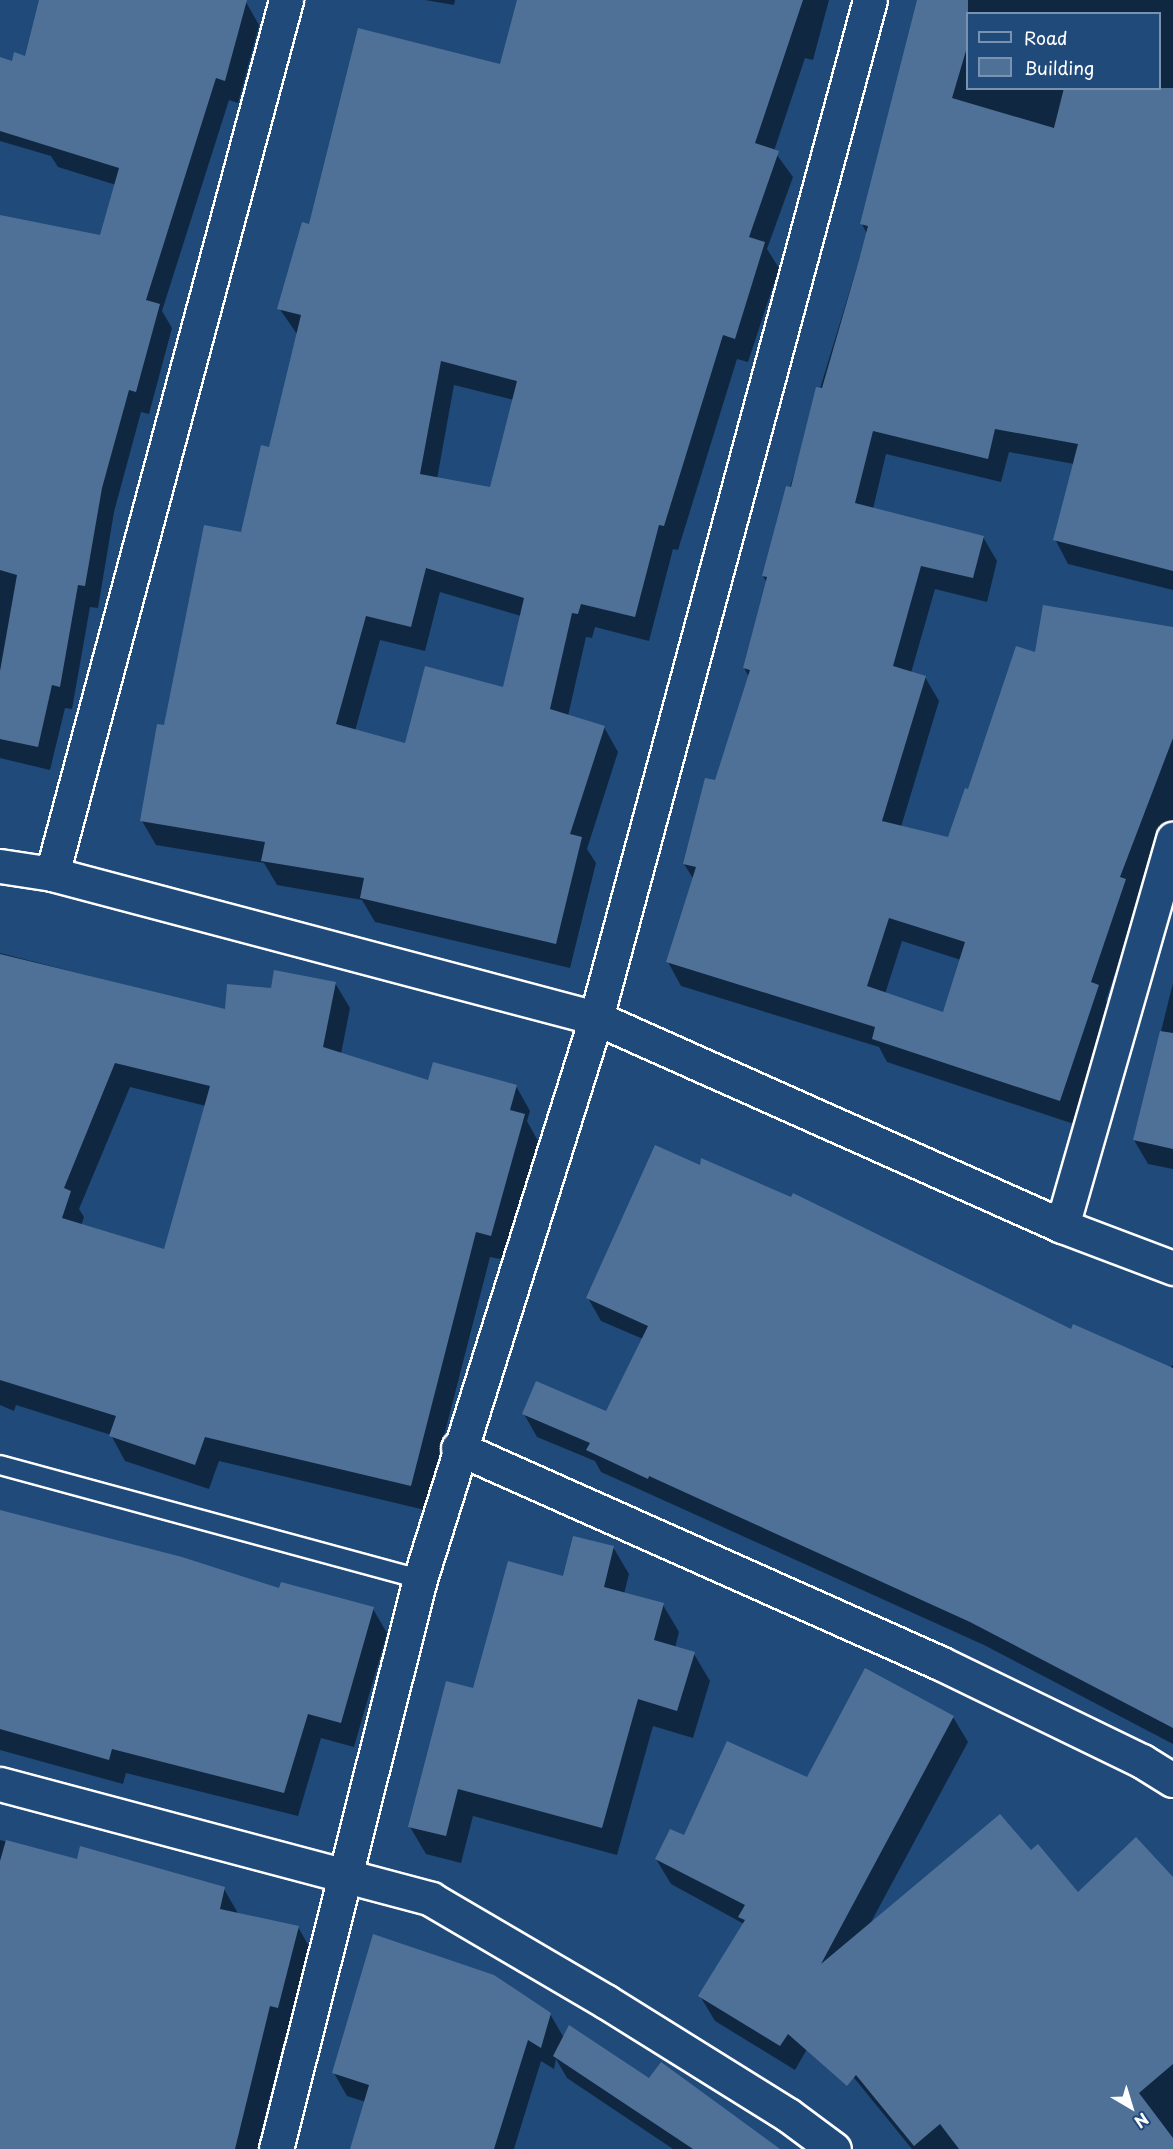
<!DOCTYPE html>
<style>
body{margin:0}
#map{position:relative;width:1173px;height:2149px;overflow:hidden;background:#1f4a7a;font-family:"Playpen Sans",sans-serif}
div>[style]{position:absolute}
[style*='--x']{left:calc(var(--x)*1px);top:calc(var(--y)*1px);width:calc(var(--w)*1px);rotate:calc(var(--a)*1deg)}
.shadow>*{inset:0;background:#0007}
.building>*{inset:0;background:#507197}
.roads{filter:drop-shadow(2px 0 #fff) drop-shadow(-2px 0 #fff) drop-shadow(0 2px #fff) drop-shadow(0 -2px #fff)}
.service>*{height:18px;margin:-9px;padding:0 9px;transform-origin:9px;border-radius:9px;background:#1f4a7a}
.minor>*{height:33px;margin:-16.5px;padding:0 16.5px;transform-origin:16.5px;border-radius:16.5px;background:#1f4a7a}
.tertiary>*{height:33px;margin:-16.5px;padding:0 16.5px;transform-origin:16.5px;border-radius:16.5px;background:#1f4a7a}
span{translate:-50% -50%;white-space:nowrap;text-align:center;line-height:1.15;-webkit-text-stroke:5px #1f4a7a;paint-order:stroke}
.legend{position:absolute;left:966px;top:12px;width:195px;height:78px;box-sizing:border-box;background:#1f4a7a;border:2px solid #7992af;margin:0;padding:8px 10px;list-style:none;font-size:18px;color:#fff}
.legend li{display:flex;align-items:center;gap:12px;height:30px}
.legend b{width:30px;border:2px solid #7992af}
.north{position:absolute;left:1101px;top:2077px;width:60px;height:60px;-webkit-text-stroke:4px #1f4a7a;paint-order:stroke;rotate:142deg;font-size:16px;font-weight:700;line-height:24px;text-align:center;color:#fff}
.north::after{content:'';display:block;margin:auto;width:21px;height:27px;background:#fff;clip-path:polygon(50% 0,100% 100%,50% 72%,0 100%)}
</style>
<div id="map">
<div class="shadow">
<div style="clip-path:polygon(41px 0,239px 0,246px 2px,259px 25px,238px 103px,229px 100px,162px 311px,172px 328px,149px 414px,141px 412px,114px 512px,98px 608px,90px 607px,72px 709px,65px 708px,50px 770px,0 758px,0 250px,101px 237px,116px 185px,58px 167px,51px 156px,0 141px,0 60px,13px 63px,26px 58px)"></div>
<div style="clip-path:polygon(425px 0,455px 0,454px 5px)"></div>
<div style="clip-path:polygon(evenodd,518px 0,829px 0,813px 60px,805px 58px,774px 151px,793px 177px,767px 249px,779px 268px,748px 362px,737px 359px,678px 550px,673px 549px,649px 641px,595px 627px,592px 638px,586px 637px,568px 716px,604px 727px,618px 752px,587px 849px,596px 863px,570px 968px,375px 922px,362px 900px,277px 885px,264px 863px,156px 845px,142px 821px,165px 726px,242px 534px,270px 449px,297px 334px,279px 308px,310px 226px,501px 65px,518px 0,454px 385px,514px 400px,491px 489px,437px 479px,454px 385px,518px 0,440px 592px,521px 616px,504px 689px,406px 745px,355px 731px,380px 640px,425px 651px,440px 592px)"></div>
<div style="clip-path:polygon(evenodd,919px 0,1173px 0,1173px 590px,1068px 564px,1055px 539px,1074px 464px,1009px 452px,1001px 482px,886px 454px,873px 509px,983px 537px,997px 561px,987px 602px,935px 589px,911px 673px,925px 677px,939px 701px,901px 827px,949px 838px,1036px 654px,1173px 628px,1173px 850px,1142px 894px,1106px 1000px,1112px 1010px,1074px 1124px,887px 1062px,879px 1047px,681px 986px,668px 962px,694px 880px,684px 864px,716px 782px,749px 677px,744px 668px,767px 583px,763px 576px,867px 234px,862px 224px,919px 0,968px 14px,1160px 14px,1160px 88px,968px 88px,968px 14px,919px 0,902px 941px,961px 960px,944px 1014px,885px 994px,902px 941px)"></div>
<div style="clip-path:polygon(evenodd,0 953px,226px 1011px,272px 990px,335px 983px,350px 1008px,341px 1054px,429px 1082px,516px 1086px,530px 1111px,527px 1121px,538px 1141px,505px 1260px,490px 1257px,425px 1510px,219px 1461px,209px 1489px,125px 1461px,111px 1435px,16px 1405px,14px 1411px,0 1405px,0 953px,130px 1087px,206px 1106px,165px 1251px,81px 1226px,84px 1217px,79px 1209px,130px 1087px)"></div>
<div style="clip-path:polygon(1173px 983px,1173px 1169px,1148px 1164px,1134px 1140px)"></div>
<div style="clip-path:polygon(588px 1298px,1071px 1331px,1169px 1368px,1173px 1365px,1173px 1744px,984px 1645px,601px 1472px,595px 1461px,537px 1437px,524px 1414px,606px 1413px,643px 1339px,601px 1321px)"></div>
<div style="clip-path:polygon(0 1511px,281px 1590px,373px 1609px,387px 1633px,354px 1747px,321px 1738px,298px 1816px,126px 1773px,123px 1784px,0 1750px)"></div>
<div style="clip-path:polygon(613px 1547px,629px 1574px,624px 1594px,663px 1605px,679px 1632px,675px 1648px,694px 1654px,710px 1681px,693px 1738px,653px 1726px,617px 1855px,473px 1816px,461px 1863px,426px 1854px,410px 1827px,474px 1689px,564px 1578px)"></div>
<div style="clip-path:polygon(953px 1717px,968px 1742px,869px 1926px,1031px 1853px,1078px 1894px,1173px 1879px,1173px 2149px,912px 2149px,798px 2009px,810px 2044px,795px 2070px,715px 2021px,700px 1996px,744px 1924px,671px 1884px,656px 1859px,685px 1837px)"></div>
<div style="clip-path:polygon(0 1840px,78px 1861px,224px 1889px,239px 1915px,298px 1927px,314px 1955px,294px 2035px,286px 2033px,259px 2140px,265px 2149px,0 2149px)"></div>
<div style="clip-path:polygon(550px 2014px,564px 2038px,649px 2080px,767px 2149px,673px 2149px,567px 2078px,556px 2059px,554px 2069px,541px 2061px,514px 2149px,352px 2149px,366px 2102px,347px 2096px,334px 2073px)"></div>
</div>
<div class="building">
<div style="clip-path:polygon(39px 0,247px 0,225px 81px,216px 78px,146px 300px,160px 304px,136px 392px,129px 390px,102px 488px,85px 586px,78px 585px,60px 687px,52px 685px,38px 747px,0 739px,0 671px,17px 575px,0 570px,0 215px,100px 235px,119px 168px,0 131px,0 57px,12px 61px,14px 52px,25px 56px)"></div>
<div style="clip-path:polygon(evenodd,517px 0,803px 0,755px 143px,779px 151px,749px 237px,765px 242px,735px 339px,723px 335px,664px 526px,659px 525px,635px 617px,581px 604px,578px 614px,572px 613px,550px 709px,605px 726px,570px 834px,582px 837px,556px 944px,360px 898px,364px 878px,261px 861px,265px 842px,140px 821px,157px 724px,164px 725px,204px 525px,241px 532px,261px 445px,269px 447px,301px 315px,277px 309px,302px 222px,309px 224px,358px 28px,500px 64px,517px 0,441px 361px,517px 381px,490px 487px,420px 474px,441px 361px,517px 0,426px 568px,524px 598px,503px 687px,425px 666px,405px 743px,336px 724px,366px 616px,411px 627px,426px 568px)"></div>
<div style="clip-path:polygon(evenodd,917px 0,968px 0,968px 44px,952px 98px,1054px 128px,1064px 88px,1173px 88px,1173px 571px,1053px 540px,1078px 444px,995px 429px,988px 459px,873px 431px,855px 503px,984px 536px,973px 578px,921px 566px,893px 666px,926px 676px,882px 821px,948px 837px,965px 788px,968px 789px,1016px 646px,1035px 652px,1043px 605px,1173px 627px,1173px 738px,1120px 877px,1126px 879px,1091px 982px,1099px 985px,1060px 1101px,872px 1039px,875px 1027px,666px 962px,696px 867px,683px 864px,705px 778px,715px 780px,750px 670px,743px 668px,767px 577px,762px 576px,786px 486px,791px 487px,816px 387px,822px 388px,859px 260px,868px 226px,860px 224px,917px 0,889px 918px,965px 942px,943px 1012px,867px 986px,889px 918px)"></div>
<div style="clip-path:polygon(evenodd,0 954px,225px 1009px,227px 984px,271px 988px,274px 970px,336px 982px,323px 1047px,428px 1080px,433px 1062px,517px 1085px,510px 1110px,525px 1114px,491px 1236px,476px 1232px,411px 1486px,205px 1437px,195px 1465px,109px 1436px,116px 1416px,0 1380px,0 954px,115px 1063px,210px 1086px,164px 1249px,62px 1218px,71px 1191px,64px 1188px,115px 1063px)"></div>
<div style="clip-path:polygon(1160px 1031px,1173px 1033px,1173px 1149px,1133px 1140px)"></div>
<div style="clip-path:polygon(655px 1145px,700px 1165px,701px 1158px,791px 1197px,793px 1193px,1071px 1329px,1073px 1324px,1173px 1368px,1173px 1728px,970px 1622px,649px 1476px,648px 1479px,586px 1450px,590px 1443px,522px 1414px,536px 1381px,606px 1411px,648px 1326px,586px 1298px)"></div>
<div style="clip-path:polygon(0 1510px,182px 1557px,279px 1588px,281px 1582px,374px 1607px,341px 1723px,308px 1714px,284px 1793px,112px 1749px,109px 1760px,0 1729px)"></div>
<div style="clip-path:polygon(573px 1536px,614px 1546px,604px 1587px,664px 1603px,654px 1640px,695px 1652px,677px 1711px,638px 1699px,602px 1828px,458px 1789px,446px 1836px,408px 1827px,446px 1681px,473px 1688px,508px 1561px,563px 1576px)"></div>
<div style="clip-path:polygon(865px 1668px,954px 1716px,821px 1964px,1000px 1814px,1031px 1850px,1038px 1844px,1078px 1892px,1136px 1837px,1173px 1877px,1173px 2064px,1139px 2093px,1173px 2138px,1173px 2149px,959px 2149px,940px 2124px,914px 2146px,856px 2075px,847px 2086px,788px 2034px,780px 2046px,698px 1996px,745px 1920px,738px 1917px,745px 1905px,655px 1859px,670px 1829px,684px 1835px,727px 1741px,807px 1777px)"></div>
<div style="clip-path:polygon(6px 1840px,77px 1859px,80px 1846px,225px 1887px,220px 1909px,299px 1926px,278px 2008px,270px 2006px,235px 2149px,0 2149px,0 1861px)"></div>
<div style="clip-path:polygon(373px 1934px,494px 1975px,551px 2013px,541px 2048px,528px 2040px,494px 2149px,350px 2149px,369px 2085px,332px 2073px)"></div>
<div style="clip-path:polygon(569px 2025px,649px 2078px,661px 2062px,780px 2149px,693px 2149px,553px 2056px)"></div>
</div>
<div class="roads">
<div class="service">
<div style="--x:0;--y:1465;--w:435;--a:15.2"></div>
</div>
<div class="minor">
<div style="--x:52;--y:874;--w:905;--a:-75.01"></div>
<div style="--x:1062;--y:1226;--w:403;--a:-74"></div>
<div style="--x:458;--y:1448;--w:528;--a:24.04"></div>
<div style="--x:940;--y:1663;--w:225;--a:25.9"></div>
<div style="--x:1142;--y:1761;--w:36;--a:32"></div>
<div style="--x:0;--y:1784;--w:446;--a:14.9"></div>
<div style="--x:431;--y:1899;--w:202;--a:30.4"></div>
<div style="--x:605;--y:2001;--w:216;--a:31.9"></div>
<div style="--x:788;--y:2115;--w:57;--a:36.5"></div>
<div style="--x:276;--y:2149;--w:588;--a:-75.82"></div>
<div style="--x:420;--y:1579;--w:588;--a:-72.58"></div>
<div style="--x:596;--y:1018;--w:1054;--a:-74.94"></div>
</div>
<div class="tertiary">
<div style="--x:0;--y:866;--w:53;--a:8.7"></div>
<div style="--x:52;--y:874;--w:563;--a:14.83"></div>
<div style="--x:596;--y:1018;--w:510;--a:24.05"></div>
<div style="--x:1062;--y:1226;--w:119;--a:20.7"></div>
</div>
</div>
<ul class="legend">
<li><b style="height:8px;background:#1f4a7a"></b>Road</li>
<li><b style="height:16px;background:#507197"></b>Building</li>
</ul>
<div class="north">N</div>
</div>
